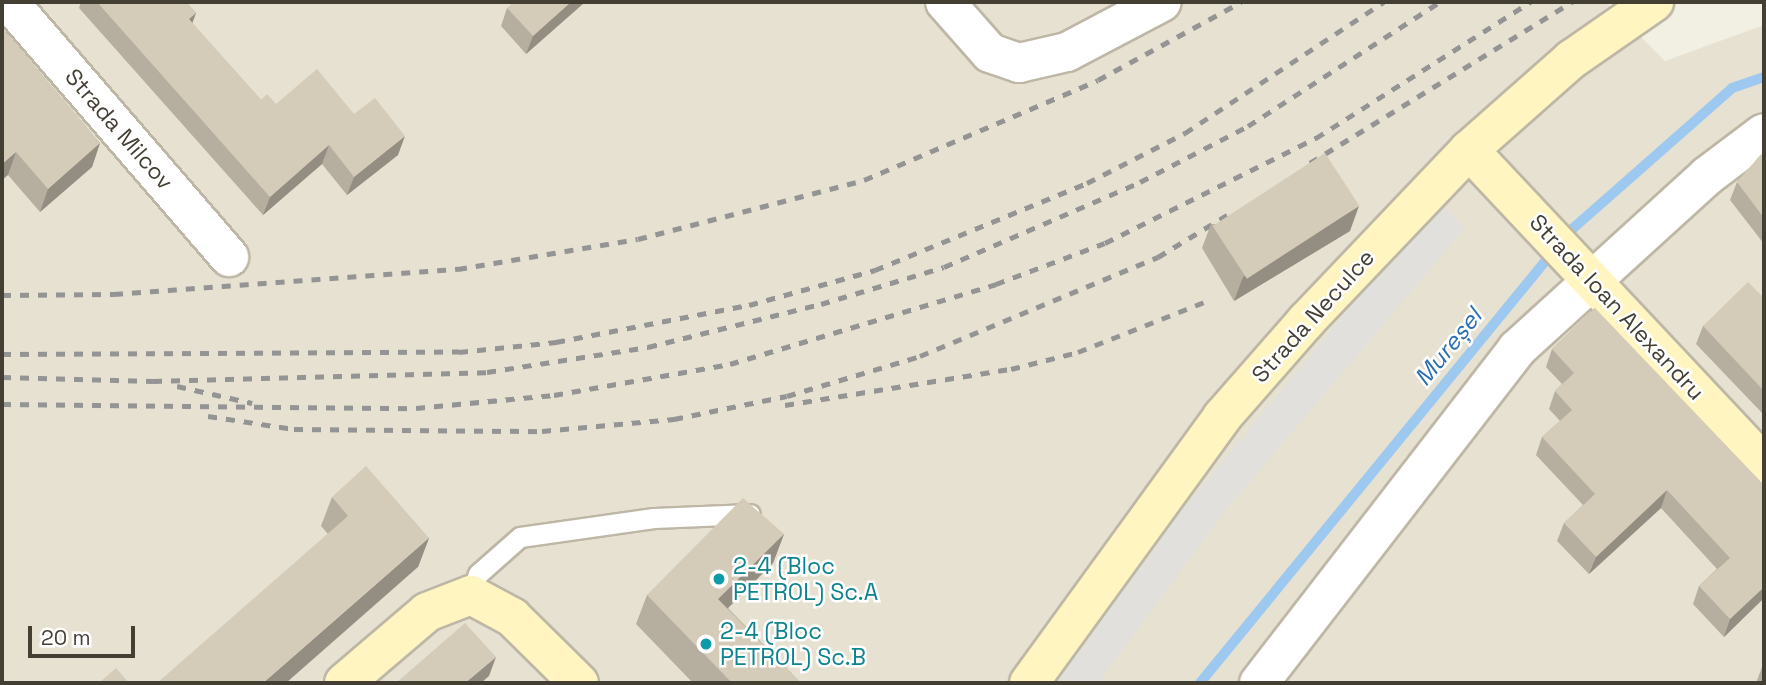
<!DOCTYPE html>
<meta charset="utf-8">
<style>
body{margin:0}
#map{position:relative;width:1766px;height:685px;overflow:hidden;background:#f2efe3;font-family:"Space Grotesk",sans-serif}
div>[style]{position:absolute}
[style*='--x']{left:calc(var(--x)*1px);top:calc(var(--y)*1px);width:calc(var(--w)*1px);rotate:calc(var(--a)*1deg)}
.residential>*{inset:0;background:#e6e1d1}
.parking>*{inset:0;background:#e2e0dc}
.stream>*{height:10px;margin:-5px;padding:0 5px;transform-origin:5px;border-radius:5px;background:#9dc9f1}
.roads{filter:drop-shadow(2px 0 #beb7a6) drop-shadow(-2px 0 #beb7a6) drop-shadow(0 2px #beb7a6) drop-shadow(0 -2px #beb7a6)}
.lane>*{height:19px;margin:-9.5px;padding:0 9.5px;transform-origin:9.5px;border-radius:9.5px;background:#fff}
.street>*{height:38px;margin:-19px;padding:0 19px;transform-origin:19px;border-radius:19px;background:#fff}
.secondary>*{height:38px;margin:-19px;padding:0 19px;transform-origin:19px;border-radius:19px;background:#fff5c0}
.rail>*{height:5px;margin-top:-2.5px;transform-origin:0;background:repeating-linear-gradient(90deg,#949494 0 9px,transparent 0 18px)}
.wall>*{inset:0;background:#b6af9f}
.shaded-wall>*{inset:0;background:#948e82}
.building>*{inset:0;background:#d4cbb9;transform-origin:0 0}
.dots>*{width:19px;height:19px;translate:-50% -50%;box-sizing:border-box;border:4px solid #fff;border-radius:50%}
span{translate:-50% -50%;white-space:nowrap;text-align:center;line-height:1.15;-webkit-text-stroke:5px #fff;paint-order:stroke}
.street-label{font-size:23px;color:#443f33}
.culture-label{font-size:23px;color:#0d838f}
.left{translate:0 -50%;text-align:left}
.water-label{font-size:24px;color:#2b6fb2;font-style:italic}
.frame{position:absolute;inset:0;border:4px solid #443f33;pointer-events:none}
.scale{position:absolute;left:28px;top:626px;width:107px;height:32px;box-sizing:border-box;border:4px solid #443f33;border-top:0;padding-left:9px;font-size:21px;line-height:24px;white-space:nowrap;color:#443f33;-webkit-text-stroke:5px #fff;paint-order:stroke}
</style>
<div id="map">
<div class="residential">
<div style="clip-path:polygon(2px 2px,1606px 2px,1665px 61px,1764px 25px,1764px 683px,2px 683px)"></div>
</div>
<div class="parking">
<div style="clip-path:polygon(1438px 201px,1465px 228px,1222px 515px,1098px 683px,1054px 683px,1155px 543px)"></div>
</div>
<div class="stream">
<div style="--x:1200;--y:683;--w:584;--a:-50.7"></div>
<div style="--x:1570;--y:231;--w:216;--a:-41.4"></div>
<div style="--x:1732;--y:88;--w:34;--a:-19"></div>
</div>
<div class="roads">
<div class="lane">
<div style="--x:471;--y:595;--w:22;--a:-72"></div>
<div style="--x:478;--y:574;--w:56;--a:-41.4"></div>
<div style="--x:520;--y:537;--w:135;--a:-8.1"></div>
<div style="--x:654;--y:518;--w:96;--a:-2.4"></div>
</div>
<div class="street">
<div style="--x:9;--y:2;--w:337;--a:49.2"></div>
<div style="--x:945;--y:2;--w:68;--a:48.6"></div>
<div style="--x:990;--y:53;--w:31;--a:19"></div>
<div style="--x:1019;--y:63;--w:49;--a:-12.9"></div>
<div style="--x:1067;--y:52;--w:107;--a:-27.8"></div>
<div style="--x:1259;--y:683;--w:422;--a:-52.3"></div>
<div style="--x:1517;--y:349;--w:257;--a:-42.3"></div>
<div style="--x:1707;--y:176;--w:71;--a:-37"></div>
</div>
<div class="secondary">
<div style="--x:1469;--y:150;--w:431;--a:46.8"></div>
<div style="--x:344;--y:683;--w:109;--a:-40.5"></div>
<div style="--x:427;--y:612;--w:47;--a:-21.1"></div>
<div style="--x:471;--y:595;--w:47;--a:28.2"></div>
<div style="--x:512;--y:617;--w:94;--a:44.6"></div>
<div style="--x:1029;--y:683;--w:329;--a:-54"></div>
<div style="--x:1222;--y:417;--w:128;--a:-48.8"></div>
<div style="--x:1306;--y:321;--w:236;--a:-46.4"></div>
<div style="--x:1469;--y:150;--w:137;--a:-41.5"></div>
<div style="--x:1572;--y:59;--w:100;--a:-34.8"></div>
</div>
</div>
<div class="rail">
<div style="--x:1310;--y:163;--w:308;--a:-31.6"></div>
<div style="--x:2;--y:295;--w:112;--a:-0.5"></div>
<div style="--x:114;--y:294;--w:345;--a:-4.2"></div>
<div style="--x:458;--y:269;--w:182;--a:-9.5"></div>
<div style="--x:638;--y:239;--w:234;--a:-14.6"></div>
<div style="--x:864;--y:180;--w:254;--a:-23.1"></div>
<div style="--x:1098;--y:80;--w:163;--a:-28.6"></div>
<div style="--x:2;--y:354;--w:457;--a:-0.3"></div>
<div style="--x:459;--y:352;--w:98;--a:-5.9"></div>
<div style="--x:556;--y:342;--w:197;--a:-10.9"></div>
<div style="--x:749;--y:305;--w:131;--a:-15.5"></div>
<div style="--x:875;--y:270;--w:229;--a:-22.3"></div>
<div style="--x:1087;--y:183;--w:110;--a:-27"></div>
<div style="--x:1185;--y:133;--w:238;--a:-33.4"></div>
<div style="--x:2;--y:377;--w:151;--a:1.5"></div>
<div style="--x:153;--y:381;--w:334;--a:-1.5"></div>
<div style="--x:487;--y:372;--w:163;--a:-8.8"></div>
<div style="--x:648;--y:347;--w:178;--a:-14"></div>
<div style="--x:821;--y:304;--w:128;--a:-16.7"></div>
<div style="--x:944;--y:267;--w:214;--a:-23.4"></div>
<div style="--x:1140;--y:182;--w:122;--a:-27.4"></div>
<div style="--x:1248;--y:126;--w:229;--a:-32.9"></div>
<div style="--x:177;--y:386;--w:77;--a:12.8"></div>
<div style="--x:2;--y:404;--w:414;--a:0.6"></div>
<div style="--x:416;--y:408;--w:139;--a:-5.4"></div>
<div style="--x:554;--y:395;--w:179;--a:-10"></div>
<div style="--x:730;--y:364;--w:278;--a:-16.7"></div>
<div style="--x:996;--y:284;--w:116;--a:-20.6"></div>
<div style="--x:1105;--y:243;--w:236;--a:-26.5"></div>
<div style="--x:1316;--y:138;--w:254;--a:-32.4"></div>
<div style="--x:785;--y:405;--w:229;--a:-9.1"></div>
<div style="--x:1011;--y:369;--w:69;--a:-14.2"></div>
<div style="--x:1078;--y:352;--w:144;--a:-21.6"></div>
<div style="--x:208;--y:416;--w:87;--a:8.6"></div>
<div style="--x:294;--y:429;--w:248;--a:0.5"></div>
<div style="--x:542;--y:431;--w:133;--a:-5.2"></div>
<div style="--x:674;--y:419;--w:115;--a:-11.5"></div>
<div style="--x:787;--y:396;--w:139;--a:-16.7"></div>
<div style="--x:920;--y:356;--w:258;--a:-22.6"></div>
<div style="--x:1158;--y:257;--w:81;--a:-31.3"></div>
</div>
<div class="wall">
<div style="clip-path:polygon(81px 2px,186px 2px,196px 13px,192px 23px,261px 100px,276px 104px,354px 114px,398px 155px,347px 195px,322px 164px,263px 215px,79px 8px)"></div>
<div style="clip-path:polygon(585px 2px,526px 54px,501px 26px,507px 8px)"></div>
<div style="clip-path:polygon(2px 28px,100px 143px,92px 167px,40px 212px,8px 175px)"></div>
<div style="clip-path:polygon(1764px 149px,1764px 244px,1730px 200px,1737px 182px,1762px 156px)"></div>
<div style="clip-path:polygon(1211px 224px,1350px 231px,1234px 301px,1202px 248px)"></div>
<div style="clip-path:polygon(1764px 298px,1764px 415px,1696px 344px,1703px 326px)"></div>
<div style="clip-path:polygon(1595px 308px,1764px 598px,1724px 637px,1693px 604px,1699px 586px,1717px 569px,1661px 508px,1589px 574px,1557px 541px,1564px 523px,1583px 505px,1536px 455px,1542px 437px,1560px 421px,1549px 409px,1555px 391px,1562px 384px,1546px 367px,1552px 349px)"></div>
<div style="clip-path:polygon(332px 497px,429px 538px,418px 567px,328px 534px,321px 526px)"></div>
<div style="clip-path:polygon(784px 534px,773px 563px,728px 608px,801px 683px,693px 683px,636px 624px,647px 595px)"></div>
<div style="clip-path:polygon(1764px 664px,1764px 683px,1756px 683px,1762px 667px)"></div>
</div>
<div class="shaded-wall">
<div style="clip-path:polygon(571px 2px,585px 2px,526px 54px,533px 36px)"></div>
<div style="clip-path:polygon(196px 13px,189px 32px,189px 19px)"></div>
<div style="clip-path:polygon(405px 136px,398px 155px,347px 195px,354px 177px)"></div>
<div style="clip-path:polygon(100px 143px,92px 167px,40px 212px,48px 189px)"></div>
<div style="clip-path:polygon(329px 145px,322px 164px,263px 215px,270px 197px)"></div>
<div style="clip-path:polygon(16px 152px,8px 175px,2px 180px,2px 164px)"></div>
<div style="clip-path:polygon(1359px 206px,1350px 231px,1234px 301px,1243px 277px)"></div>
<div style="clip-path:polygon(1667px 490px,1661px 508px,1589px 574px,1596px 557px)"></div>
<div style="clip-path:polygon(784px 534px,773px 563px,708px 628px,718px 599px)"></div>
<div style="clip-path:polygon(429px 538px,418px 567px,286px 683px,263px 683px)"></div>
<div style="clip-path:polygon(1764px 587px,1764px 598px,1724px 637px,1730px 619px)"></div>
<div style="clip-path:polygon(496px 657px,489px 676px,481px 683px,465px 683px)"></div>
</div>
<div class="building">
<div style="clip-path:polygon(97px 2px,186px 2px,196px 13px,189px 19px,261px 100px,267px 94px,276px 104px,317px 69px,354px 114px,375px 98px,405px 136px,354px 177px,329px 145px,270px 197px)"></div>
<div style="clip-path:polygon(514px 2px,571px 2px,533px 36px,507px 8px)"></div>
<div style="clip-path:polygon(2px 28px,100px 143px,48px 189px,16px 152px,2px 164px)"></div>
<div style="left:1325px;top:153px;width:63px;height:134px;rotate:57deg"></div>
<div style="clip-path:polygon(1761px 154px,1764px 159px,1764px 218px,1737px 182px)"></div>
<div style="clip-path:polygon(1748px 282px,1764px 298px,1764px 391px,1703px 326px)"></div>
<div style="clip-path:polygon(1595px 308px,1764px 485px,1764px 587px,1730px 619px,1699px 586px,1730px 558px,1667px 490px,1596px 557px,1564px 523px,1595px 494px,1542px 437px,1572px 410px,1555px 391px,1574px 373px,1552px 349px)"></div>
<div style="clip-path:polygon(366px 466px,429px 538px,263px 683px,157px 683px,348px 516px,332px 497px)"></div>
<div style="clip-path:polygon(743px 498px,784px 534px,718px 599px,801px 683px,732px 683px,647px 595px)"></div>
<div style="clip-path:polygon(465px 623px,496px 657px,465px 683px,396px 683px)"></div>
<div style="clip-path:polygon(116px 668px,129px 683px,99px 683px)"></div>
</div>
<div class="dots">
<div style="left:719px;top:579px;background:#0f9aa8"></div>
<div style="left:706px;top:644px;background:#0f9aa8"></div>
</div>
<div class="street-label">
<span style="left:119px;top:129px;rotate:49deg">Strada Milcov</span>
<span style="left:1617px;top:307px;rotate:47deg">Strada Ioan Alexandru</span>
<span style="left:1313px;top:316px;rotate:-48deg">Strada Neculce</span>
</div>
<div class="culture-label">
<span class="left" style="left:733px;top:579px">2-4 (Bloc<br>PETROL) Sc.A</span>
<span class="left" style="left:720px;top:644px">2-4 (Bloc<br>PETROL) Sc.B</span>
</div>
<div class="water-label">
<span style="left:1448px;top:347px;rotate:-51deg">Mureșel</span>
</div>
<div class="frame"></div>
<div class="scale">20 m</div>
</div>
